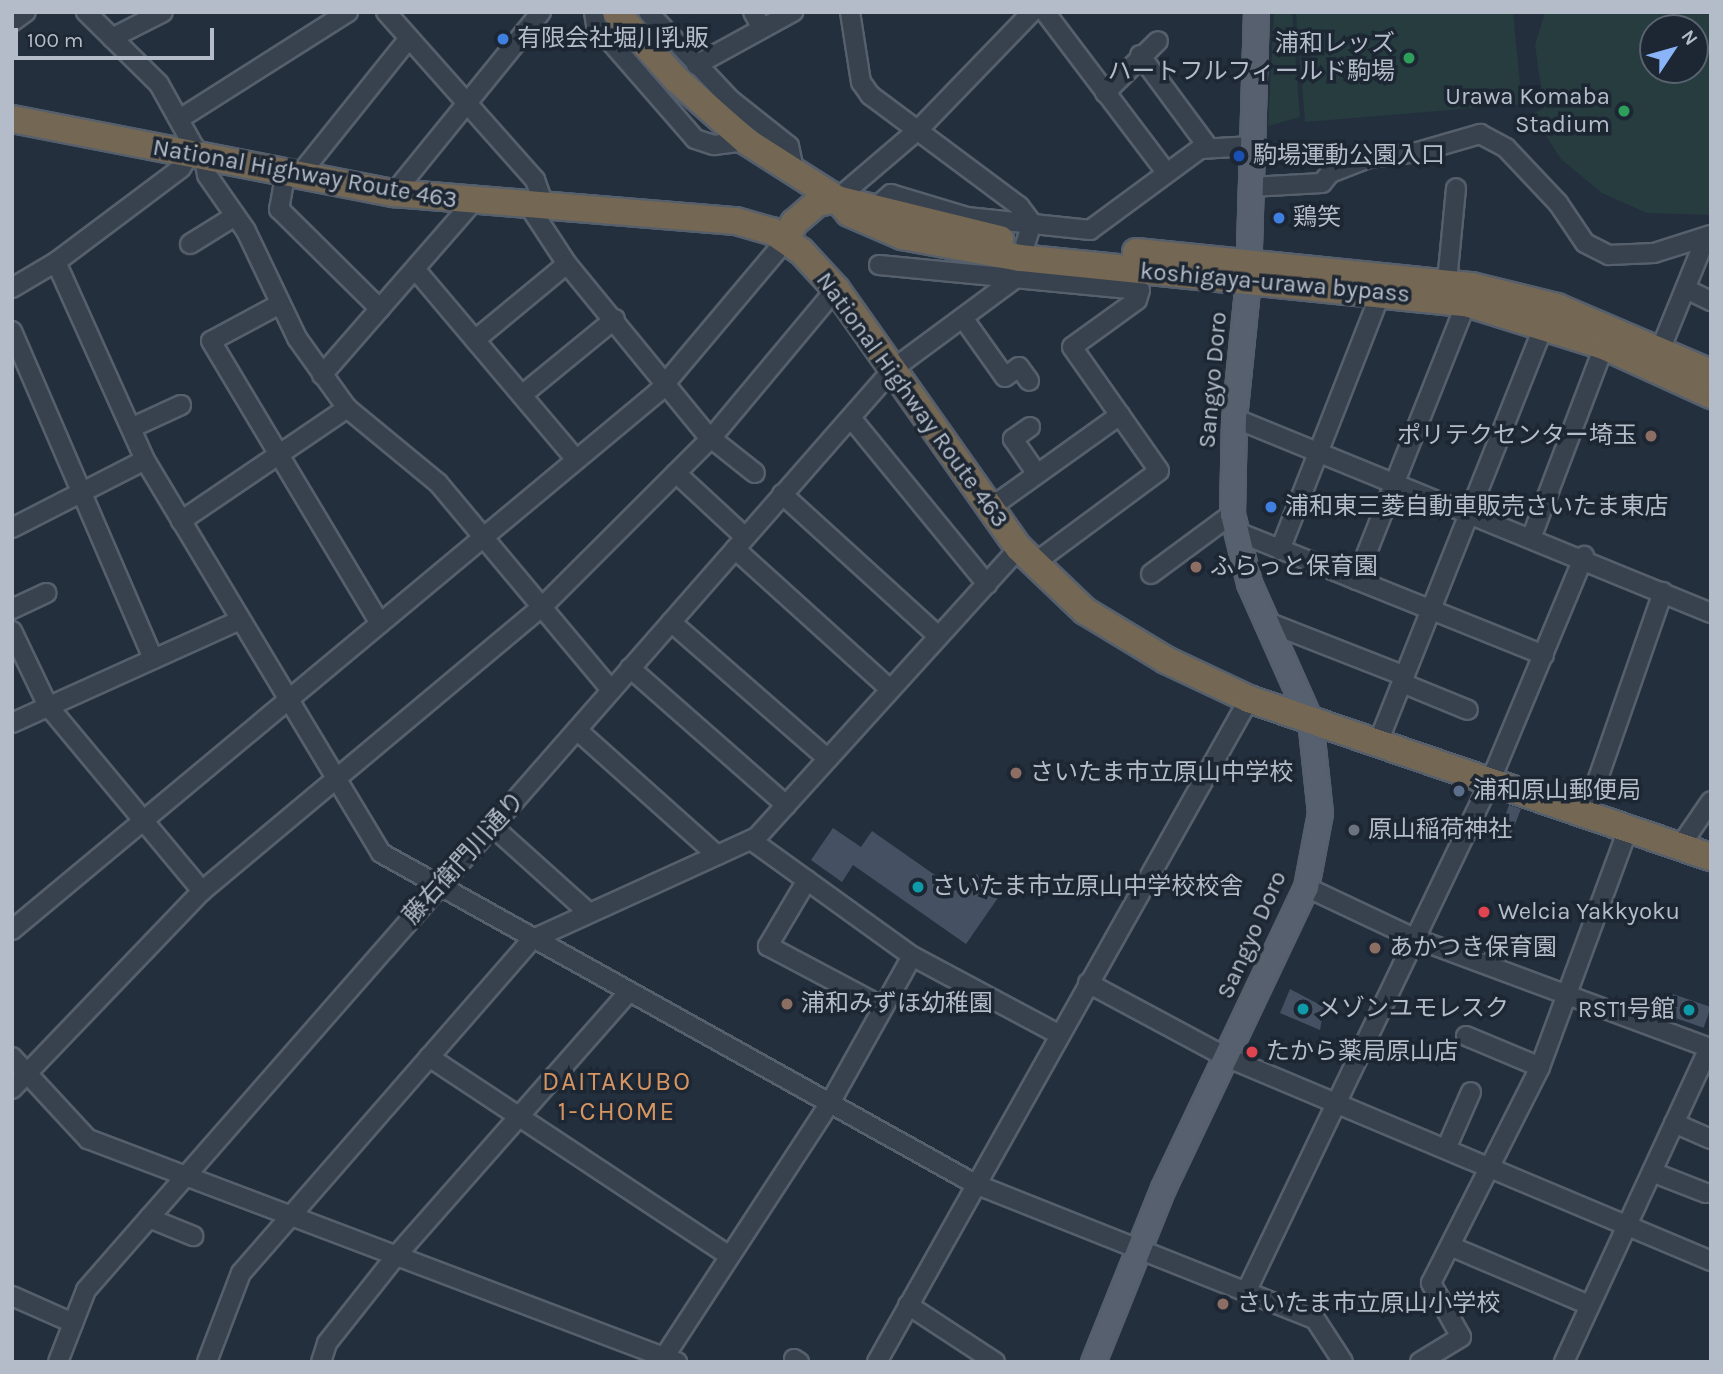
<!DOCTYPE html>
<meta charset="utf-8">
<style>
body{margin:0}
#map{position:relative;width:1723px;height:1374px;overflow:hidden;background:#242f3e;font-family:Karla,"Noto Sans JP",sans-serif}
div>[style]{position:absolute}
[style*='--x']{left:calc(var(--x)*1px);top:calc(var(--y)*1px);width:calc(var(--w)*1px);rotate:calc(var(--a)*1deg)}
.green>*{inset:0;background:#263c3f}
.building>*{inset:0;background:#455162;transform-origin:0 0}
.roads{filter:drop-shadow(2px 0 #565f6c) drop-shadow(-2px 0 #565f6c) drop-shadow(0 2px #565f6c) drop-shadow(0 -2px #565f6c)}
.minor>*{height:18px;margin:-9px;padding:0 9px;transform-origin:9px;border-radius:9px;background:#38414e}
.major>*{height:23px;margin:-11.5px;padding:0 11.5px;transform-origin:11.5px;border-radius:11.5px;background:#56606e}
.highway>*{height:26px;margin:-13px;padding:0 13px;transform-origin:13px;border-radius:13px;background:#746855}
.dots>*{width:19px;height:19px;translate:-50% -50%;box-sizing:border-box;border:4px solid #1d2633;border-radius:50%}
span{translate:-50% -50%;white-space:nowrap;text-align:center;line-height:1.15;-webkit-text-stroke:7px #1d2633;paint-order:stroke}
.poi-label{font-size:24px;color:#b4bcc9}
.left{translate:0 -50%;text-align:left}
.right{translate:-100% -50%;text-align:right}
.street-label{font-size:24px;color:#b4bcc9}
.neighbourhood-label{font-size:26px;color:#d59563;letter-spacing:2px}
.frame{position:absolute;inset:0;border:14px solid #b4bcc9;pointer-events:none}
.north{position:absolute;left:1639px;top:14px;width:70px;height:70px;box-sizing:border-box;background:#1d2633;border:2px solid #59626f;border-radius:50%;rotate:54deg;font-size:19px;font-weight:700;line-height:28px;text-align:center;color:#b4bcc9}
.north::after{content:'';display:block;margin:auto;width:24px;height:32px;background:#8ab4f8;clip-path:polygon(50% 0,100% 100%,50% 72%,0 100%)}
.scale{position:absolute;left:14px;top:28px;width:200px;height:32px;box-sizing:border-box;border:4px solid #b4bcc9;border-top:0;padding-left:9px;font-size:21px;line-height:24px;white-space:nowrap;color:#b4bcc9;-webkit-text-stroke:5px #1d2633;paint-order:stroke}
</style>
<div id="map">
<div class="green">
<div style="clip-path:polygon(1274px 12px,1292px 12px,1300px 117px,1268px 126px)"></div>
<div style="clip-path:polygon(1296px 12px,1513px 12px,1522px 104px,1305px 122px)"></div>
<div style="clip-path:polygon(evenodd,1545px 12px,1711px 12px,1711px 215px,1647px 213px,1602px 193px,1561px 159px,1532px 114px,1544px 108px,1535px 45px,1545px 12px,1695px 28px,1695px 70px,1653px 70px,1653px 28px,1695px 28px)"></div>
</div>
<div class="building">
<div style="clip-path:polygon(1509px 805px,1521px 809px,1508px 842px,1479px 832px,1484px 822px,1501px 828px)"></div>
<div style="clip-path:polygon(833px 828px,861px 847px,872px 831px,962px 894px,976px 874px,1002px 892px,966px 944px,853px 865px,842px 882px,811px 860px)"></div>
<div style="clip-path:polygon(1290px 989px,1324px 1007px,1320px 1030px,1280px 1013px)"></div>
<div style="left:1673px;top:994px;width:40px;height:22px;rotate:19deg"></div>
</div>
<div class="roads">
<div class="minor">
<div style="--x:386;--y:12;--w:225;--a:48.4"></div>
<div style="--x:535;--y:180;--w:29;--a:70"></div>
<div style="--x:594;--y:12;--w:13;--a:81"></div>
<div style="--x:596;--y:25;--w:151;--a:49"></div>
<div style="--x:695;--y:139;--w:20;--a:18"></div>
<div style="--x:714;--y:145;--w:32;--a:-7"></div>
<div style="--x:648;--y:12;--w:121;--a:46.7"></div>
<div style="--x:731;--y:100;--w:74;--a:38.4"></div>
<div style="--x:789;--y:146;--w:29;--a:78"></div>
<div style="--x:753;--y:12;--w:18;--a:61"></div>
<div style="--x:850;--y:12;--w:71;--a:81.1"></div>
<div style="--x:861;--y:82;--w:16;--a:55"></div>
<div style="--x:870;--y:95;--w:186;--a:36.7"></div>
<div style="--x:1019;--y:206;--w:21;--a:53"></div>
<div style="--x:1032;--y:223;--w:22;--a:108"></div>
<div style="--x:1045;--y:12;--w:201;--a:52.9"></div>
<div style="--x:12;--y:22;--w:17;--a:-36"></div>
<div style="--x:112;--y:38;--w:57;--a:-27"></div>
<div style="--x:1140;--y:55;--w:114;--a:53.5"></div>
<div style="--x:696;--y:65;--w:111;--a:-28.7"></div>
<div style="--x:1105;--y:93;--w:74;--a:-44.5"></div>
<div style="--x:181;--y:118;--w:198;--a:-32.4"></div>
<div style="--x:204;--y:159;--w:16;--a:79"></div>
<div style="--x:207;--y:175;--w:68;--a:55.1"></div>
<div style="--x:246;--y:231;--w:119;--a:64.5"></div>
<div style="--x:297;--y:338;--w:86;--a:54.5"></div>
<div style="--x:347;--y:408;--w:118;--a:39.5"></div>
<div style="--x:438;--y:483;--w:270;--a:50.1"></div>
<div style="--x:285;--y:176;--w:34;--a:100"></div>
<div style="--x:279;--y:209;--w:142;--a:44.7"></div>
<div style="--x:297;--y:178;--w:179;--a:-51.3"></div>
<div style="--x:1251;--y:187;--w:71;--a:-3.2"></div>
<div style="--x:1322;--y:183;--w:13;--a:-51"></div>
<div style="--x:1330;--y:173;--w:42;--a:-21"></div>
<div style="--x:1369;--y:158;--w:49;--a:-7"></div>
<div style="--x:1418;--y:152;--w:65;--a:-16.2"></div>
<div style="--x:1480;--y:134;--w:30;--a:28"></div>
<div style="--x:1506;--y:148;--w:76;--a:46.6"></div>
<div style="--x:1558;--y:203;--w:48;--a:56"></div>
<div style="--x:1585;--y:243;--w:27;--a:27"></div>
<div style="--x:1609;--y:255;--w:45;--a:-2.5"></div>
<div style="--x:1654;--y:253;--w:60;--a:-17.5"></div>
<div style="--x:394;--y:193;--w:233;--a:-50.9"></div>
<div style="--x:837;--y:199;--w:108;--a:-40.5"></div>
<div style="--x:919;--y:129;--w:163;--a:-46"></div>
<div style="--x:529;--y:206;--w:69;--a:56.8"></div>
<div style="--x:567;--y:264;--w:221;--a:50.7"></div>
<div style="--x:707;--y:435;--w:61;--a:38.4"></div>
<div style="--x:876;--y:207;--w:20;--a:-41"></div>
<div style="--x:891;--y:194;--w:79;--a:16.8"></div>
<div style="--x:967;--y:217;--w:124;--a:6"></div>
<div style="--x:1090;--y:230;--w:137;--a:-36.4"></div>
<div style="--x:1200;--y:149;--w:52;--a:-3.3"></div>
<div style="--x:190;--y:244;--w:53;--a:-31.9"></div>
<div style="--x:56;--y:262;--w:217;--a:65.8"></div>
<div style="--x:145;--y:460;--w:458;--a:59"></div>
<div style="--x:381;--y:853;--w:680;--a:29.13"></div>
<div style="--x:975;--y:1184;--w:366;--a:21.7"></div>
<div style="--x:1315;--y:1319;--w:51;--a:56.9"></div>
<div style="--x:879;--y:265;--w:262;--a:5.5"></div>
<div style="--x:1140;--y:290;--w:10;--a:107"></div>
<div style="--x:1137;--y:300;--w:80;--a:144.1"></div>
<div style="--x:1072;--y:347;--w:151;--a:54.9"></div>
<div style="--x:1159;--y:471;--w:158;--a:143.5"></div>
<div style="--x:415;--y:269;--w:248;--a:49.8"></div>
<div style="--x:1447;--y:282;--w:94;--a:-84.5"></div>
<div style="--x:12;--y:288;--w:51;--a:-30.6"></div>
<div style="--x:56;--y:262;--w:156;--a:-36.9"></div>
<div style="--x:181;--y:168;--w:25;--a:-58"></div>
<div style="--x:194;--y:147;--w:72;--a:-119.1"></div>
<div style="--x:159;--y:84;--w:103;--a:-135.4"></div>
<div style="--x:1686;--y:289;--w:28;--a:26"></div>
<div style="--x:280;--y:304;--w:78;--a:151.8"></div>
<div style="--x:211;--y:341;--w:329;--a:59.1"></div>
<div style="--x:963;--y:318;--w:72;--a:54.6"></div>
<div style="--x:1005;--y:377;--w:17;--a:-36"></div>
<div style="--x:1019;--y:367;--w:17;--a:54"></div>
<div style="--x:12;--y:331;--w:357;--a:66.7"></div>
<div style="--x:475;--y:340;--w:119;--a:-39.6"></div>
<div style="--x:1661;--y:348;--w:120;--a:-67.9"></div>
<div style="--x:322;--y:375;--w:228;--a:-48.9"></div>
<div style="--x:522;--y:395;--w:120;--a:-39.3"></div>
<div style="--x:851;--y:418;--w:215;--a:50.7"></div>
<div style="--x:1234;--y:418;--w:515;--a:22.23"></div>
<div style="--x:1030;--y:427;--w:21;--a:145"></div>
<div style="--x:1013;--y:439;--w:42;--a:55.6"></div>
<div style="--x:131;--y:428;--w:55;--a:-24.7"></div>
<div style="--x:676;--y:473;--w:94;--a:42.8"></div>
<div style="--x:782;--y:494;--w:211;--a:42.3"></div>
<div style="--x:990;--y:508;--w:160;--a:-35.6"></div>
<div style="--x:181;--y:521;--w:201;--a:-34.2"></div>
<div style="--x:12;--y:528;--w:149;--a:-27.1"></div>
<div style="--x:1235;--y:531;--w:333;--a:21.9"></div>
<div style="--x:1532;--y:536;--w:203;--a:-69.2"></div>
<div style="--x:735;--y:549;--w:209;--a:42.1"></div>
<div style="--x:1280;--y:550;--w:277;--a:-68.6"></div>
<div style="--x:1151;--y:574;--w:101;--a:-36.5"></div>
<div style="--x:1356;--y:580;--w:298;--a:-68.3"></div>
<div style="--x:12;--y:609;--w:38;--a:-25"></div>
<div style="--x:671;--y:622;--w:208;--a:41.1"></div>
<div style="--x:1267;--y:622;--w:148;--a:21.4"></div>
<div style="--x:12;--y:631;--w:83;--a:64.4"></div>
<div style="--x:48;--y:706;--w:241;--a:50.2"></div>
<div style="--x:630;--y:668;--w:208;--a:41.3"></div>
<div style="--x:1402;--y:683;--w:71;--a:22.2"></div>
<div style="--x:12;--y:723;--w:250;--a:-24.3"></div>
<div style="--x:577;--y:730;--w:188;--a:41.8"></div>
<div style="--x:1377;--y:745;--w:451;--a:-68.3"></div>
<div style="--x:1586;--y:813;--w:234;--a:-70.8"></div>
<div style="--x:492;--y:826;--w:130;--a:41.9"></div>
<div style="--x:751;--y:840;--w:198;--a:35.8"></div>
<div style="--x:912;--y:956;--w:166;--a:28.1"></div>
<div style="--x:1681;--y:845;--w:53;--a:-55.7"></div>
<div style="--x:807;--y:880;--w:77;--a:120.6"></div>
<div style="--x:768;--y:946;--w:130;--a:27.9"></div>
<div style="--x:1306;--y:887;--w:119;--a:25.3"></div>
<div style="--x:1414;--y:938;--w:315;--a:20.4"></div>
<div style="--x:1709;--y:1048;--w:346;--a:114.8"></div>
<div style="--x:12;--y:930;--w:841;--a:-39.79"></div>
<div style="--x:658;--y:392;--w:199;--a:-49.9"></div>
<div style="--x:1088;--y:983;--w:157;--a:28.2"></div>
<div style="--x:1226;--y:1057;--w:526;--a:22.81"></div>
<div style="--x:1466;--y:1036;--w:80;--a:22.7"></div>
<div style="--x:12;--y:1057;--w:112;--a:47.2"></div>
<div style="--x:88;--y:1139;--w:630;--a:20.74"></div>
<div style="--x:429;--y:1057;--w:359;--a:33.5"></div>
<div style="--x:12;--y:1089;--w:274;--a:-46.2"></div>
<div style="--x:202;--y:891;--w:442;--a:-39.9"></div>
<div style="--x:541;--y:608;--w:243;--a:-45"></div>
<div style="--x:713;--y:436;--w:192;--a:-50.1"></div>
<div style="--x:1674;--y:1123;--w:40;--a:23.4"></div>
<div style="--x:1446;--y:1149;--w:62;--a:-66.3"></div>
<div style="--x:1652;--y:1172;--w:58;--a:21.3"></div>
<div style="--x:149;--y:1218;--w:48;--a:22.2"></div>
<div style="--x:1450;--y:1246;--w:151;--a:23"></div>
<div style="--x:1246;--y:1292;--w:565;--a:-64.43"></div>
<div style="--x:1490;--y:782;--w:245;--a:-67.4"></div>
<div style="--x:12;--y:1296;--w:67;--a:23.9"></div>
<div style="--x:908;--y:1305;--w:104;--a:33.2"></div>
<div style="--x:794;--y:1359;--w:6;--a:31"></div>
<div style="--x:58;--y:1362;--w:77;--a:-68.7"></div>
<div style="--x:86;--y:1290;--w:96;--a:-48.8"></div>
<div style="--x:149;--y:1218;--w:1129;--a:-48.77"></div>
<div style="--x:893;--y:369;--w:153;--a:-36.5"></div>
<div style="--x:1016;--y:278;--w:20;--a:-79"></div>
<div style="--x:207;--y:1362;--w:95;--a:-69.1"></div>
<div style="--x:241;--y:1273;--w:442;--a:-48.9"></div>
<div style="--x:531;--y:940;--w:248;--a:-24.5"></div>
<div style="--x:757;--y:837;--w:390;--a:-47.8"></div>
<div style="--x:321;--y:1362;--w:20;--a:-72"></div>
<div style="--x:327;--y:1343;--w:111;--a:-51.6"></div>
<div style="--x:396;--y:1256;--w:351;--a:-48.6"></div>
<div style="--x:661;--y:1362;--w:309;--a:-56.9"></div>
<div style="--x:830;--y:1103;--w:168;--a:-60.8"></div>
<div style="--x:877;--y:1362;--w:760;--a:-60.7"></div>
<div style="--x:1420;--y:1362;--w:48;--a:-31.4"></div>
<div style="--x:1461;--y:1337;--w:62;--a:-119.1"></div>
<div style="--x:1431;--y:1283;--w:242;--a:-63.2"></div>
<div style="--x:1540;--y:1067;--w:256;--a:-69.7"></div>
</div>
<div class="major">
<div style="--x:1093;--y:1362;--w:188;--a:-68.1"></div>
<div style="--x:1163;--y:1188;--w:333;--a:-64.6"></div>
<div style="--x:1306;--y:887;--w:75;--a:-79.3"></div>
<div style="--x:1320;--y:813;--w:94;--a:-96.1"></div>
<div style="--x:1310;--y:720;--w:150;--a:-114"></div>
<div style="--x:1249;--y:583;--w:71;--a:-103.8"></div>
<div style="--x:1232;--y:514;--w:96;--a:-88.8"></div>
<div style="--x:1234;--y:418;--w:138;--a:-84.2"></div>
<div style="--x:1248;--y:281;--w:269;--a:-88.3"></div>
</div>
<div class="highway">
<div style="--x:616;--y:12;--w:90;--a:48.2"></div>
<div style="--x:676;--y:79;--w:94;--a:41.5"></div>
<div style="--x:746;--y:141;--w:108;--a:32.5"></div>
<div style="--x:837;--y:199;--w:18;--a:49"></div>
<div style="--x:849;--y:213;--w:58;--a:23.5"></div>
<div style="--x:902;--y:236;--w:120;--a:10.6"></div>
<div style="--x:1020;--y:258;--w:448;--a:5.8"></div>
<div style="--x:1466;--y:303;--w:145;--a:17.3"></div>
<div style="--x:1604;--y:346;--w:118;--a:24.6"></div>
<div style="--x:12;--y:119;--w:389;--a:11"></div>
<div style="--x:394;--y:193;--w:343;--a:4.7"></div>
<div style="--x:736;--y:221;--w:37;--a:16"></div>
<div style="--x:772;--y:231;--w:35;--a:35"></div>
<div style="--x:801;--y:251;--w:52;--a:47.4"></div>
<div style="--x:836;--y:289;--w:317;--a:54.8"></div>
<div style="--x:1019;--y:548;--w:91;--a:43.7"></div>
<div style="--x:1085;--y:611;--w:95;--a:31.2"></div>
<div style="--x:1166;--y:660;--w:92;--a:25.2"></div>
<div style="--x:1249;--y:699;--w:488;--a:18.9"></div>
<div style="--x:786;--y:240;--w:19;--a:-65"></div>
<div style="--x:794;--y:223;--w:30;--a:-41"></div>
<div style="--x:817;--y:203;--w:20;--a:-11"></div>
<div style="--x:837;--y:199;--w:168;--a:13.8"></div>
<div style="--x:1136;--y:252;--w:338;--a:5.8"></div>
<div style="--x:1472;--y:286;--w:88;--a:13.9"></div>
<div style="--x:1557;--y:307;--w:168;--a:23.2"></div>
</div>
</div>
<div class="dots">
<div style="left:503px;top:39px;background:#3f7fe0"></div>
<div style="left:1409px;top:58px;background:#2e9e5b"></div>
<div style="left:1624px;top:111px;background:#2e9e5b"></div>
<div style="left:1239px;top:156px;background:#1a4fb4"></div>
<div style="left:1279px;top:218px;background:#3f7fe0"></div>
<div style="left:1651px;top:436px;background:#8d6e63"></div>
<div style="left:1271px;top:507px;background:#3f7fe0"></div>
<div style="left:1196px;top:567px;background:#8d6e63"></div>
<div style="left:1016px;top:773px;background:#8d6e63"></div>
<div style="left:1459px;top:791px;background:#5c6f8a"></div>
<div style="left:1354px;top:830px;background:#6b7280"></div>
<div style="left:918px;top:887px;background:#0f9aa8"></div>
<div style="left:1484px;top:912px;background:#e0444e"></div>
<div style="left:1375px;top:948px;background:#8d6e63"></div>
<div style="left:787px;top:1004px;background:#8d6e63"></div>
<div style="left:1303px;top:1009px;background:#0f9aa8"></div>
<div style="left:1689px;top:1010px;background:#0f9aa8"></div>
<div style="left:1252px;top:1052px;background:#e0444e"></div>
<div style="left:1223px;top:1304px;background:#8d6e63"></div>
</div>
<div class="poi-label">
<span class="left" style="left:517px;top:39px">有限会社堀川乳販</span>
<span class="right" style="left:1395px;top:58px">浦和レッズ<br>ハートフルフィールド駒場</span>
<span class="right" style="left:1610px;top:111px">Urawa Komaba<br>Stadium</span>
<span class="left" style="left:1253px;top:156px">駒場運動公園入口</span>
<span class="left" style="left:1293px;top:218px">鶏笑</span>
<span class="right" style="left:1637px;top:436px">ポリテクセンター埼玉</span>
<span class="left" style="left:1285px;top:507px">浦和東三菱自動車販売さいたま東店</span>
<span class="left" style="left:1210px;top:567px">ふらっと保育園</span>
<span class="left" style="left:1030px;top:773px">さいたま市立原山中学校</span>
<span class="left" style="left:1473px;top:791px">浦和原山郵便局</span>
<span class="left" style="left:1368px;top:830px">原山稲荷神社</span>
<span class="left" style="left:932px;top:887px">さいたま市立原山中学校校舎</span>
<span class="left" style="left:1498px;top:912px">Welcia Yakkyoku</span>
<span class="left" style="left:1389px;top:948px">あかつき保育園</span>
<span class="left" style="left:801px;top:1004px">浦和みずほ幼稚園</span>
<span class="left" style="left:1317px;top:1009px">メゾンユモレスク</span>
<span class="right" style="left:1675px;top:1010px">RST1号館</span>
<span class="left" style="left:1266px;top:1052px">たから薬局原山店</span>
<span class="left" style="left:1237px;top:1304px">さいたま市立原山小学校</span>
</div>
<div class="street-label">
<span style="left:305px;top:174px;rotate:10deg">National Highway Route 463</span>
<span style="left:1275px;top:283px;rotate:5deg">koshigaya-urawa bypass</span>
<span style="left:1213px;top:380px;rotate:-85deg">Sangyo Doro</span>
<span style="left:912px;top:400px;rotate:54deg">National Highway Route 463</span>
<span style="left:464px;top:858px;rotate:-48deg">藤右衛門川通り</span>
<span style="left:1252px;top:935px;rotate:-66deg">Sangyo Doro</span>
</div>
<div class="neighbourhood-label">
<span style="left:617px;top:1097px">DAITAKUBO<br>1-CHOME</span>
</div>
<div class="frame"></div>
<div class="north">N</div>
<div class="scale">100 m</div>
</div>
